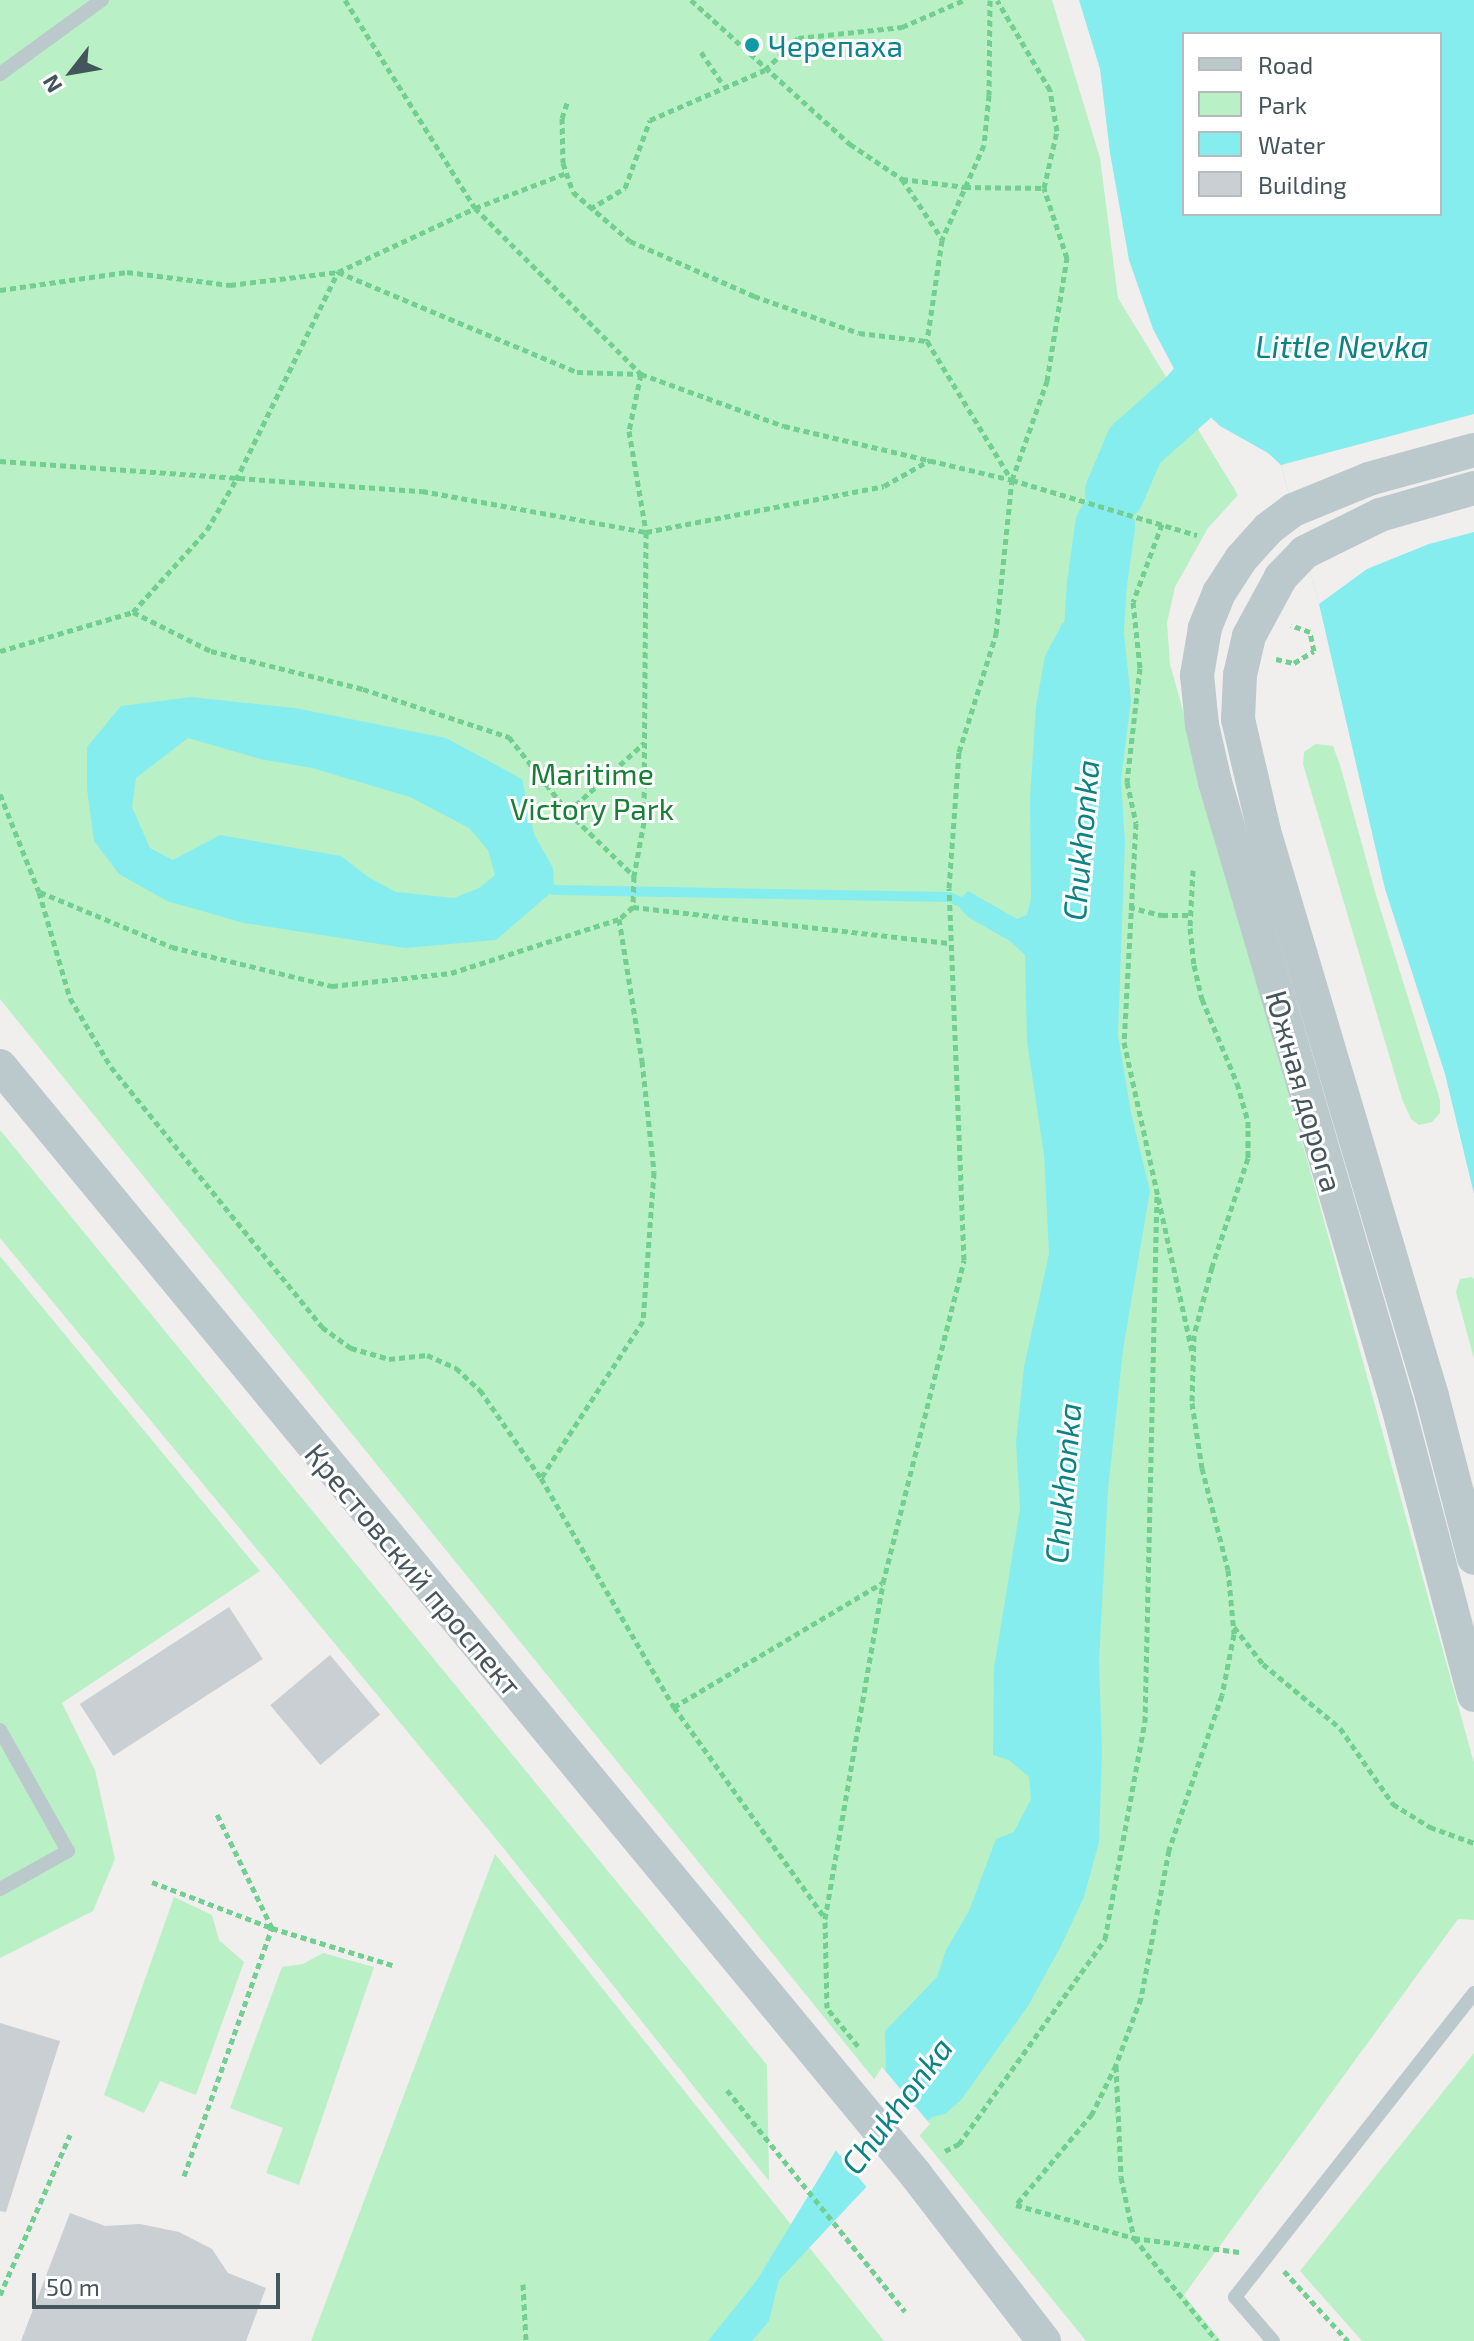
<!DOCTYPE html>
<meta charset="utf-8">
<style>
body{margin:0}
#map{position:relative;width:1474px;height:2341px;overflow:hidden;background:#f1eeee;font-family:"Exo 2",sans-serif}
div>[style]{position:absolute}
[style*='--x']{left:calc(var(--x)*1px);top:calc(var(--y)*1px);width:calc(var(--w)*1px);rotate:calc(var(--a)*1deg)}
.green>*{inset:0;background:#baf0c5}
.water>*{inset:0;background:#86edee}
.pier>*{inset:0;background:#f1eeee}
.stream>*{height:10px;margin:-5px;padding:0 5px;transform-origin:5px;border-radius:5px;background:#86edee}
.river>*{height:60px;margin:-30px;padding:0 30px;transform-origin:30px;border-radius:30px;background:#86edee}
.building>*{inset:0;background:#cacfd3;transform-origin:0 0}
.path>*{height:5px;margin-top:-2.5px;transform-origin:0;background:repeating-linear-gradient(90deg,#71cf8f 0 6px,transparent 0 10px)}
.service>*{height:14px;margin:-7px;padding:0 7px;transform-origin:7px;border-radius:7px;background:#bbc9cd}
.tertiary>*{height:34px;margin:-17px;padding:0 17px;transform-origin:17px;border-radius:17px;background:#bbc9cd}
.dots>*{width:22px;height:22px;translate:-50% -50%;box-sizing:border-box;border:4px solid #fff;border-radius:50%}
span{translate:-50% -50%;white-space:nowrap;text-align:center;line-height:1.15;-webkit-text-stroke:6px #fff;paint-order:stroke}
.culture-label{font-size:30px;color:#0d838f}
.left{translate:0 -50%;text-align:left}
.park-label{font-size:30px;color:#147f35}
.street-label{font-size:30px;color:#45555c}
.water-label{font-size:32px;color:#0a8385;font-style:italic}
.legend{position:absolute;left:1182px;top:32px;width:260px;height:184px;box-sizing:border-box;background:#fff;border:2px solid #b5bbbe;margin:0;padding:10px 14px;list-style:none;font-size:24px;color:#45555c}
.legend li{display:flex;align-items:center;gap:16px;height:40px}
.legend b{width:40px;border:2px solid #b5bbbe}
.north{position:absolute;left:32px;top:32px;width:80px;height:80px;-webkit-text-stroke:6px #fff;paint-order:stroke;rotate:239deg;font-size:22px;font-weight:700;line-height:32px;text-align:center;color:#45555c}
.north::after{content:'';display:block;margin:auto;width:28px;height:36px;background:#45555c;clip-path:polygon(50% 0,100% 100%,50% 72%,0 100%)}
.scale{position:absolute;left:32px;top:2273px;width:248px;height:36px;box-sizing:border-box;border:4px solid #45555c;border-top:0;padding-left:10px;font-size:24px;line-height:28px;white-space:nowrap;color:#45555c;-webkit-text-stroke:6px #fff;paint-order:stroke}
</style>
<div id="map">
<div class="green">
<div style="clip-path:polygon(0 0,1052px 0,1100px 158px,1118px 298px,1238px 495px,1208px 528px,1175px 587px,1167px 623px,1170px 664px,1474px 1763px,1474px 1920px,1458px 1919px,1184px 2295px,1221px 2341px,1086px 2341px,0 999px)"></div>
<div style="clip-path:polygon(1316px 744px,1333px 746px,1340px 765px,1376px 895px,1440px 1100px,1440px 1113px,1432px 1122px,1419px 1125px,1411px 1119px,1402px 1099px,1303px 764px,1304px 752px)"></div>
<div style="clip-path:polygon(0 1130px,767px 2065px,769px 2181px,501px 1845px,0 1238px)"></div>
<div style="clip-path:polygon(0 1256px,260px 1571px,62px 1703px,95px 1770px,115px 1859px,93px 1911px,0 1958px)"></div>
<div style="clip-path:polygon(1472px 1277px,1474px 1279px,1474px 1359px,1456px 1292px,1460px 1279px)"></div>
<div style="clip-path:polygon(495px 1854px,884px 2341px,311px 2341px)"></div>
<div style="clip-path:polygon(174px 1897px,212px 1915px,219px 1940px,244px 1962px,196px 2095px,160px 2081px,144px 2113px,104px 2095px)"></div>
<div style="clip-path:polygon(323px 1953px,374px 1967px,299px 2185px,266px 2173px,283px 2128px,230px 2108px,282px 1967px,303px 1964px)"></div>
<div style="clip-path:polygon(1474px 2053px,1474px 2341px,1362px 2341px,1300px 2271px)"></div>
</div>
<div class="water">
<div style="clip-path:polygon(evenodd,1079px 0,1474px 0,1474px 1194px,1445px 1074px,1385px 889px,1319px 604px,1281px 465px,1268px 453px,1220px 426px,1189px 397px,1153px 329px,1129px 260px,1110px 153px,1100px 69px,1079px 0,1184px 34px,1440px 34px,1440px 214px,1184px 214px,1184px 34px)"></div>
<div style="clip-path:polygon(1082px 607px,1096px 608px,1124px 633px,1131px 700px,1121px 779px,1125px 842px,1118px 1035px,1131px 1113px,1150px 1191px,1123px 1350px,1108px 1490px,1099px 1661px,1102px 1752px,1099px 1842px,1084px 1897px,1061px 1946px,1028px 2006px,961px 2100px,945px 2114px,932px 2117px,779px 2280px,769px 2321px,752px 2341px,708px 2341px,757px 2280px,886px 2068px,885px 2031px,937px 1977px,946px 1950px,969px 1911px,996px 1839px,1014px 1832px,1031px 1799px,1029px 1777px,1009px 1760px,993px 1755px,994px 1668px,1020px 1508px,1016px 1442px,1024px 1367px,1049px 1254px,1044px 1155px,1027px 1042px,1025px 955px,1010px 941px,968px 917px,959px 907px,959px 900px,968px 891px,1017px 919px,1027px 915px,1031px 898px,1030px 798px,1036px 706px,1045px 656px,1062px 624px)"></div>
<div style="clip-path:polygon(evenodd,191px 697px,295px 708px,446px 738px,522px 779px,534px 834px,553px 868px,554px 890px,496px 940px,405px 948px,244px 923px,167px 901px,119px 874px,94px 841px,87px 789px,87px 747px,121px 706px,191px 697px,188px 738px,260px 759px,312px 768px,410px 797px,469px 828px,488px 850px,495px 875px,479px 888px,454px 898px,396px 892px,368px 877px,341px 856px,220px 835px,173px 860px,150px 848px,132px 807px,136px 778px,188px 738px)"></div>
</div>
<div class="pier">
<div style="clip-path:polygon(1474px 414px,1474px 532px,1429px 544px,1367px 569px,1319px 604px,1281px 465px)"></div>
<div style="clip-path:polygon(882px 2067px,930px 2124px,869px 2190px,833px 2147px)"></div>
</div>
<div class="stream">
<div style="--x:554;--y:890;--w:395;--a:1"></div>
<div style="--x:949;--y:897;--w:23;--a:23"></div>
</div>
<div class="river">
<div style="--x:1115;--y:492;--w:51;--a:-66.9"></div>
<div style="--x:1135;--y:445;--w:72;--a:-41.6"></div>
<div style="--x:1189;--y:397;--w:80;--a:-49.6"></div>
<div style="--x:1090;--y:691;--w:107;--a:-86.3"></div>
<div style="--x:1097;--y:584;--w:59;--a:-82.1"></div>
</div>
<div class="building">
<div style="left:229px;top:1607px;width:62px;height:178px;rotate:57deg"></div>
<div style="left:330px;top:1655px;width:78px;height:78px;rotate:50deg"></div>
<div style="clip-path:polygon(0 2023px,60px 2041px,6px 2212px,0 2211px)"></div>
<div style="clip-path:polygon(70px 2213px,105px 2226px,140px 2224px,179px 2232px,212px 2249px,228px 2273px,266px 2288px,246px 2341px,21px 2341px)"></div>
</div>
<div class="path">
<div style="--x:345;--y:0;--w:245;--a:58"></div>
<div style="--x:475;--y:208;--w:235;--a:45"></div>
<div style="--x:641;--y:374;--w:58;--a:101.9"></div>
<div style="--x:629;--y:431;--w:102;--a:80.4"></div>
<div style="--x:646;--y:532;--w:290;--a:90.4"></div>
<div style="--x:644;--y:822;--w:55;--a:100.5"></div>
<div style="--x:634;--y:876;--w:31;--a:92"></div>
<div style="--x:633;--y:907;--w:18;--a:139"></div>
<div style="--x:619;--y:919;--w:144;--a:80.8"></div>
<div style="--x:642;--y:1061;--w:112;--a:83.8"></div>
<div style="--x:654;--y:1172;--w:149;--a:94.2"></div>
<div style="--x:643;--y:1321;--w:187;--a:123"></div>
<div style="--x:691;--y:0;--w:215;--a:42.2"></div>
<div style="--x:850;--y:144;--w:63;--a:33.9"></div>
<div style="--x:902;--y:179;--w:72;--a:56.3"></div>
<div style="--x:990;--y:0;--w:95;--a:90.6"></div>
<div style="--x:989;--y:95;--w:50;--a:95.7"></div>
<div style="--x:984;--y:145;--w:104;--a:113.9"></div>
<div style="--x:942;--y:240;--w:102;--a:98.4"></div>
<div style="--x:927;--y:341;--w:162;--a:58.7"></div>
<div style="--x:701;--y:52;--w:40;--a:56"></div>
<div style="--x:567;--y:103;--w:16;--a:108"></div>
<div style="--x:562;--y:118;--w:45;--a:88.7"></div>
<div style="--x:563;--y:163;--w:31;--a:71"></div>
<div style="--x:573;--y:192;--w:75;--a:40.7"></div>
<div style="--x:630;--y:241;--w:136;--a:23.9"></div>
<div style="--x:754;--y:296;--w:111;--a:19.4"></div>
<div style="--x:859;--y:333;--w:68;--a:6.7"></div>
<div style="--x:902;--y:179;--w:64;--a:7.2"></div>
<div style="--x:965;--y:187;--w:79;--a:0.7"></div>
<div style="--x:1044;--y:188;--w:58;--a:-77.2"></div>
<div style="--x:1057;--y:131;--w:42;--a:-99.7"></div>
<div style="--x:1050;--y:90;--w:104;--a:-120.5"></div>
<div style="--x:590;--y:209;--w:41;--a:-31"></div>
<div style="--x:625;--y:188;--w:72;--a:-69.8"></div>
<div style="--x:650;--y:120;--w:125;--a:-23.5"></div>
<div style="--x:765;--y:70;--w:46;--a:-44.1"></div>
<div style="--x:798;--y:38;--w:105;--a:-6"></div>
<div style="--x:902;--y:27;--w:68;--a:-23.5"></div>
<div style="--x:338;--y:272;--w:259;--a:22.7"></div>
<div style="--x:577;--y:372;--w:64;--a:1.8"></div>
<div style="--x:641;--y:374;--w:152;--a:20"></div>
<div style="--x:784;--y:426;--w:234;--a:13.3"></div>
<div style="--x:1012;--y:480;--w:193;--a:16.6"></div>
<div style="--x:0;--y:290;--w:128;--a:-8.1"></div>
<div style="--x:127;--y:272;--w:104;--a:7.2"></div>
<div style="--x:230;--y:285;--w:109;--a:-6.9"></div>
<div style="--x:338;--y:272;--w:151;--a:-25"></div>
<div style="--x:475;--y:208;--w:97;--a:-21"></div>
<div style="--x:0;--y:461;--w:423;--a:4.1"></div>
<div style="--x:422;--y:491;--w:228;--a:10.4"></div>
<div style="--x:646;--y:532;--w:242;--a:-10.9"></div>
<div style="--x:884;--y:486;--w:53;--a:-29.5"></div>
<div style="--x:1162;--y:524;--w:83;--a:110.4"></div>
<div style="--x:1133;--y:602;--w:66;--a:83.9"></div>
<div style="--x:1140;--y:668;--w:115;--a:96.5"></div>
<div style="--x:1127;--y:782;--w:42;--a:77.6"></div>
<div style="--x:1136;--y:823;--w:219;--a:93.1"></div>
<div style="--x:1124;--y:1042;--w:316;--a:77.6"></div>
<div style="--x:133;--y:612;--w:87;--a:26.6"></div>
<div style="--x:211;--y:651;--w:157;--a:14"></div>
<div style="--x:363;--y:689;--w:154;--a:18.2"></div>
<div style="--x:509;--y:737;--w:95;--a:51.8"></div>
<div style="--x:568;--y:812;--w:92;--a:44.1"></div>
<div style="--x:0;--y:651;--w:139;--a:-16.3"></div>
<div style="--x:133;--y:612;--w:110;--a:-47.9"></div>
<div style="--x:207;--y:530;--w:58;--a:-59.9"></div>
<div style="--x:236;--y:480;--w:232;--a:-63.9"></div>
<div style="--x:1276;--y:659;--w:18;--a:13"></div>
<div style="--x:1294;--y:663;--w:23;--a:-31"></div>
<div style="--x:1314;--y:651;--w:19;--a:-102"></div>
<div style="--x:1310;--y:632;--w:20;--a:-160"></div>
<div style="--x:0;--y:794;--w:105;--a:68.3"></div>
<div style="--x:39;--y:892;--w:110;--a:73.7"></div>
<div style="--x:70;--y:998;--w:80;--a:59.3"></div>
<div style="--x:111;--y:1067;--w:335;--a:50.9"></div>
<div style="--x:322;--y:1327;--w:36;--a:36"></div>
<div style="--x:351;--y:1348;--w:40;--a:16"></div>
<div style="--x:389;--y:1359;--w:38;--a:-6"></div>
<div style="--x:427;--y:1355;--w:32;--a:24"></div>
<div style="--x:456;--y:1368;--w:33;--a:43"></div>
<div style="--x:480;--y:1390;--w:107;--a:55.3"></div>
<div style="--x:541;--y:1478;--w:265;--a:59.9"></div>
<div style="--x:674;--y:1707;--w:259;--a:54.4"></div>
<div style="--x:568;--y:812;--w:103;--a:-42.2"></div>
<div style="--x:1193;--y:870;--w:58;--a:93"></div>
<div style="--x:1190;--y:928;--w:37;--a:84"></div>
<div style="--x:1194;--y:965;--w:35;--a:77"></div>
<div style="--x:1202;--y:999;--w:91;--a:67.4"></div>
<div style="--x:1237;--y:1083;--w:40;--a:74"></div>
<div style="--x:1248;--y:1121;--w:37;--a:90"></div>
<div style="--x:1248;--y:1158;--w:115;--a:108.3"></div>
<div style="--x:1212;--y:1267;--w:70;--a:104.8"></div>
<div style="--x:1194;--y:1335;--w:68;--a:91.7"></div>
<div style="--x:1192;--y:1403;--w:66;--a:81.3"></div>
<div style="--x:1202;--y:1468;--w:105;--a:75.7"></div>
<div style="--x:1228;--y:1570;--w:64;--a:84.6"></div>
<div style="--x:1234;--y:1634;--w:62;--a:101.1"></div>
<div style="--x:1222;--y:1695;--w:164;--a:108.9"></div>
<div style="--x:1169;--y:1850;--w:151;--a:100.7"></div>
<div style="--x:1141;--y:1998;--w:72;--a:110.5"></div>
<div style="--x:1116;--y:2065;--w:55;--a:116.1"></div>
<div style="--x:1092;--y:2114;--w:119;--a:129.9"></div>
<div style="--x:1016;--y:2205;--w:123;--a:15.6"></div>
<div style="--x:1134;--y:2238;--w:106;--a:7.6"></div>
<div style="--x:40;--y:892;--w:143;--a:22.6"></div>
<div style="--x:172;--y:947;--w:165;--a:13.7"></div>
<div style="--x:332;--y:986;--w:120;--a:-6.2"></div>
<div style="--x:451;--y:973;--w:176;--a:-17.8"></div>
<div style="--x:633;--y:907;--w:320;--a:6.5"></div>
<div style="--x:1129;--y:907;--w:34;--a:14"></div>
<div style="--x:1162;--y:915;--w:29;--a:0"></div>
<div style="--x:1234;--y:1627;--w:47;--a:51.9"></div>
<div style="--x:1263;--y:1664;--w:100;--a:39.7"></div>
<div style="--x:1340;--y:1728;--w:93;--a:55.1"></div>
<div style="--x:1393;--y:1804;--w:44;--a:31.9"></div>
<div style="--x:1430;--y:1827;--w:47;--a:20"></div>
<div style="--x:674;--y:1707;--w:242;--a:-30.8"></div>
<div style="--x:152;--y:1882;--w:129;--a:21"></div>
<div style="--x:272;--y:1928;--w:126;--a:17.1"></div>
<div style="--x:858;--y:2046;--w:49;--a:-129.2"></div>
<div style="--x:827;--y:2008;--w:89;--a:-91.3"></div>
<div style="--x:825;--y:1919;--w:341;--a:-80.2"></div>
<div style="--x:883;--y:1583;--w:333;--a:-75.9"></div>
<div style="--x:964;--y:1260;--w:372;--a:-92.3"></div>
<div style="--x:949;--y:888;--w:136;--a:-85.8"></div>
<div style="--x:959;--y:752;--w:124;--a:-72.6"></div>
<div style="--x:996;--y:634;--w:155;--a:-84.1"></div>
<div style="--x:1012;--y:480;--w:105;--a:-70.5"></div>
<div style="--x:1047;--y:381;--w:125;--a:-80.8"></div>
<div style="--x:1067;--y:258;--w:74;--a:-108.2"></div>
<div style="--x:1116;--y:2066;--w:111;--a:87.4"></div>
<div style="--x:1121;--y:2177;--w:62;--a:78"></div>
<div style="--x:1134;--y:2238;--w:132;--a:51.1"></div>
<div style="--x:727;--y:2090;--w:284;--a:51.2"></div>
<div style="--x:945;--y:2151;--w:16;--a:-27"></div>
<div style="--x:959;--y:2144;--w:252;--a:-54.5"></div>
<div style="--x:1105;--y:1939;--w:221;--a:-79.6"></div>
<div style="--x:1145;--y:1722;--w:527;--a:-88.7"></div>
<div style="--x:184;--y:2176;--w:263;--a:-70.5"></div>
<div style="--x:272;--y:1928;--w:129;--a:-115.8"></div>
<div style="--x:1284;--y:2271;--w:95;--a:47.6"></div>
<div style="--x:523;--y:2284;--w:57;--a:87"></div>
<div style="--x:0;--y:2295;--w:175;--a:-66.4"></div>
</div>
<div class="service">
<div style="--x:0;--y:74;--w:126;--a:-36"></div>
<div style="--x:0;--y:1730;--w:139;--a:60.7"></div>
<div style="--x:68;--y:1851;--w:78;--a:150.8"></div>
<div style="--x:1273;--y:2341;--w:58;--a:-130.8"></div>
<div style="--x:1235;--y:2297;--w:387;--a:-51.8"></div>
</div>
<div class="tertiary">
<div style="--x:1474;--y:450;--w:109;--a:164.6"></div>
<div style="--x:1369;--y:479;--w:82;--a:157.8"></div>
<div style="--x:1293;--y:510;--w:31;--a:143"></div>
<div style="--x:1268;--y:529;--w:40;--a:132"></div>
<div style="--x:1241;--y:559;--w:40;--a:122.9"></div>
<div style="--x:1219;--y:593;--w:38;--a:112"></div>
<div style="--x:1205;--y:628;--w:48;--a:99.7"></div>
<div style="--x:1197;--y:675;--w:50;--a:84.3"></div>
<div style="--x:1202;--y:725;--w:58;--a:77.2"></div>
<div style="--x:1215;--y:782;--w:647;--a:73.67"></div>
<div style="--x:1397;--y:1403;--w:302;--a:75.2"></div>
<div style="--x:1474;--y:488;--w:98;--a:164"></div>
<div style="--x:1380;--y:515;--w:84;--a:153.7"></div>
<div style="--x:1305;--y:552;--w:35;--a:134"></div>
<div style="--x:1281;--y:577;--w:67;--a:118.5"></div>
<div style="--x:1249;--y:636;--w:40;--a:103"></div>
<div style="--x:1240;--y:675;--w:44;--a:92.6"></div>
<div style="--x:1238;--y:719;--w:115;--a:76.9"></div>
<div style="--x:1264;--y:831;--w:589;--a:73.44"></div>
<div style="--x:1432;--y:1396;--w:167;--a:75.5"></div>
<div style="--x:0;--y:1066;--w:1438;--a:50.44"></div>
<div style="--x:916;--y:2175;--w:210;--a:52.4"></div>
</div>
<div class="dots">
<div style="left:752px;top:45px;background:#0f9aa8"></div>
</div>
<div class="culture-label">
<span class="left" style="left:768px;top:45px">Черепаха</span>
</div>
<div class="park-label">
<span style="left:592px;top:790px">Maritime<br>Victory Park</span>
</div>
<div class="street-label">
<span style="left:1305px;top:1091px;rotate:74deg">Южная дорога</span>
<span style="left:414px;top:1569px;rotate:50deg">Крестовский проспект</span>
</div>
<div class="water-label">
<span style="left:1342px;top:345px">Little Nevka</span>
<span style="left:1080px;top:840px;rotate:-85deg">Chukhonka</span>
<span style="left:1062px;top:1483px;rotate:-85deg">Chukhonka</span>
<span style="left:896px;top:2105px;rotate:-53deg">Chukhonka</span>
</div>
<ul class="legend">
<li><b style="height:10px;background:#bbc9cd"></b>Road</li>
<li><b style="height:22px;background:#baf0c5"></b>Park</li>
<li><b style="height:22px;background:#86edee"></b>Water</li>
<li><b style="height:22px;background:#cacfd3"></b>Building</li>
</ul>
<div class="north">N</div>
<div class="scale">50 m</div>
</div>
